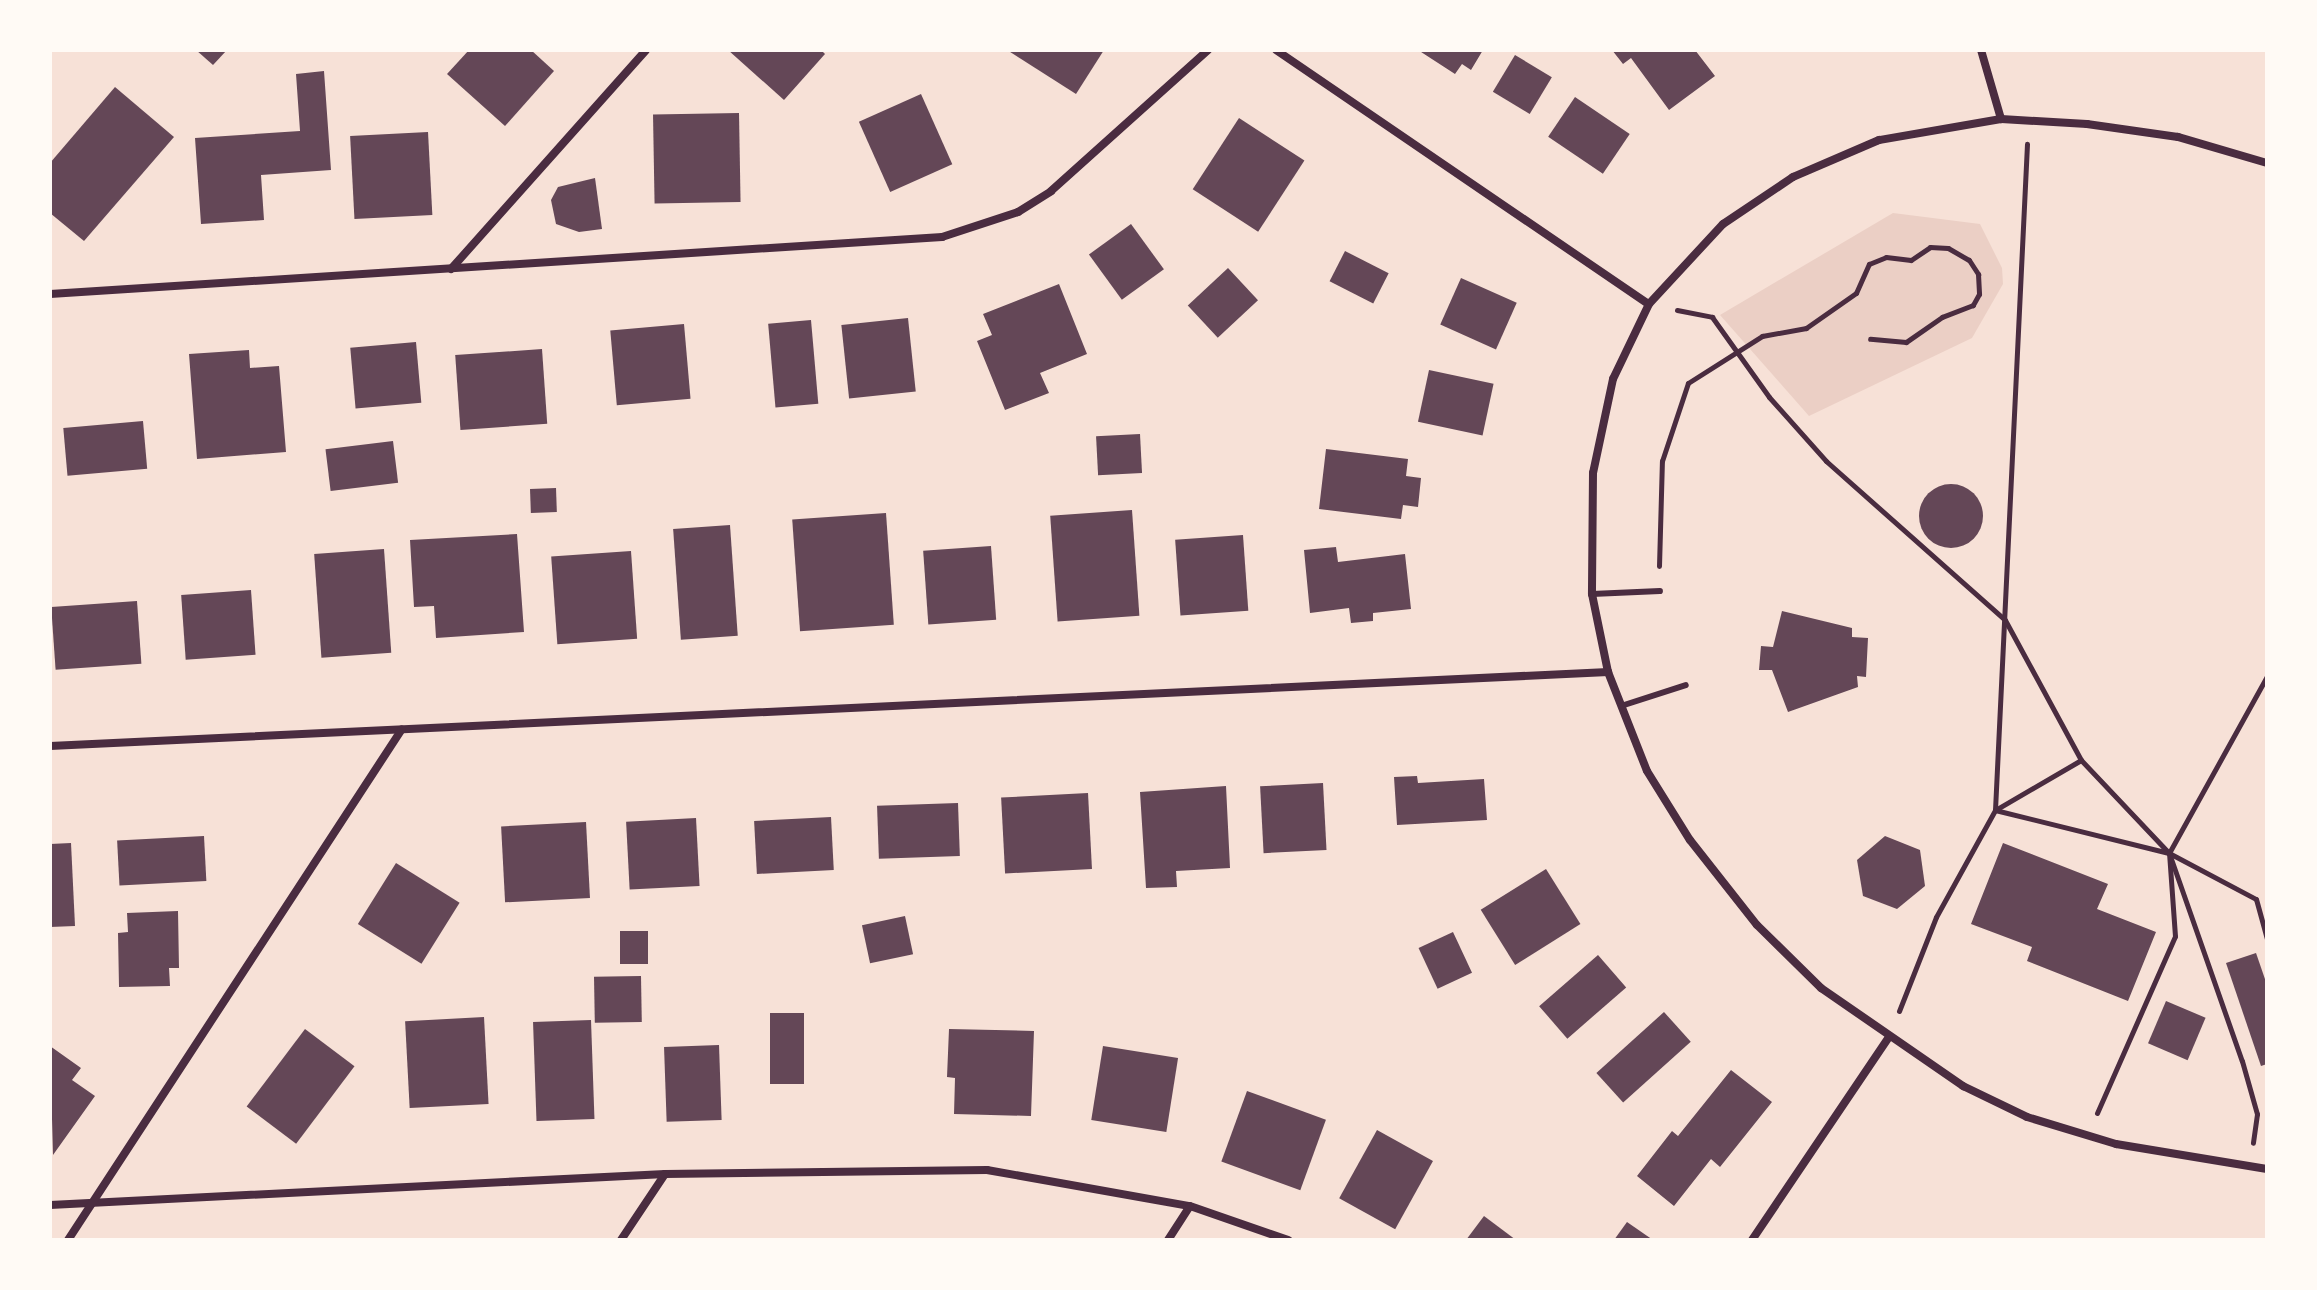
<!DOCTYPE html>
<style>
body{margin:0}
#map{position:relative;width:2317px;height:1290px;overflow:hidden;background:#f7e1d7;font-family:"Noto Serif",serif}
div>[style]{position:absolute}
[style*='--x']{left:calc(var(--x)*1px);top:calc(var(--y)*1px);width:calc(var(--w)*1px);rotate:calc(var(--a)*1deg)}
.green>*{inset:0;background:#ebcfc5}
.building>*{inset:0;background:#644757;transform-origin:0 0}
.round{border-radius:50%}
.path>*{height:5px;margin:-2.5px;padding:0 2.5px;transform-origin:2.5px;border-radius:2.5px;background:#4a2c40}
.service>*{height:6px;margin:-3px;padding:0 3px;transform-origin:3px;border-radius:3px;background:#4a2c40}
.minor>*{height:8px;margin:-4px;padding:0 4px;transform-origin:4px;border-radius:4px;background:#4a2c40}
span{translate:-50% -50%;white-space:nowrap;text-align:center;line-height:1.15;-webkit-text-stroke:6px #fffaf5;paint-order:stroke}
.frame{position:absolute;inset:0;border:52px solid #fffaf5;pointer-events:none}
</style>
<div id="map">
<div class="green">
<div style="clip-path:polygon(1893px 213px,1980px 224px,2002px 268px,2003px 284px,1972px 338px,1809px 416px,1720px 315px)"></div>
</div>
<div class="building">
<div style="clip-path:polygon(196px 50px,227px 50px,213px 65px)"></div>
<div style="clip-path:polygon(469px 50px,531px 50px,554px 71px,505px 126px,447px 74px)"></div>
<div style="clip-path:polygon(728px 50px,821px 50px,825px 54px,784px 100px)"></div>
<div style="clip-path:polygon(1007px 50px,1104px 50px,1076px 94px)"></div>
<div style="clip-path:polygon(1418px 50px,1483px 50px,1471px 70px,1462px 64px,1455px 74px)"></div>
<div style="clip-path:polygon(1612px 50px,1695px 50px,1715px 76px,1669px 110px,1631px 58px,1623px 64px)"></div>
<div style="left:1515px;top:55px;width:43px;height:43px;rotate:31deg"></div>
<div style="clip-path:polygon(324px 71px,331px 170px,261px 175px,264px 220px,201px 224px,195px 138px,300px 131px,296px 74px)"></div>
<div style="clip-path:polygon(115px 87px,174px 137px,84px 241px,50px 213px,50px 163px)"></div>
<div style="left:921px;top:94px;width:77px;height:68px;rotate:66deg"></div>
<div style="left:1575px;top:97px;width:66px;height:48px;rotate:34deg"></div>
<div style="left:739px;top:113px;width:89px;height:86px;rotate:89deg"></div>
<div style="left:1239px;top:118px;width:78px;height:85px;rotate:33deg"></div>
<div style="left:428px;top:132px;width:83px;height:78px;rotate:87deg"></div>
<div style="clip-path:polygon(595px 178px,602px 229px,579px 232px,556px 224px,551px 200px,558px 187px)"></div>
<div style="left:1131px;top:224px;width:56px;height:52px;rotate:54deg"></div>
<div style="left:1345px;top:251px;width:49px;height:34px;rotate:27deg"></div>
<div style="left:1228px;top:268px;width:44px;height:55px;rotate:47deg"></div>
<div style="left:1461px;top:278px;width:61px;height:51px;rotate:24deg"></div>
<div style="clip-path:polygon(1059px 284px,1087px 354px,1040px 373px,1049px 393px,1005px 410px,977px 341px,992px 335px,983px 314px)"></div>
<div style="left:908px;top:318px;width:74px;height:67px;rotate:84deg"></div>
<div style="left:811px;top:320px;width:84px;height:43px;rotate:85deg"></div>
<div style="left:684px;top:324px;width:75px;height:74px;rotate:85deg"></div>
<div style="left:416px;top:342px;width:61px;height:66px;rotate:85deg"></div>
<div style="left:542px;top:349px;width:75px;height:87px;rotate:86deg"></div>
<div style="clip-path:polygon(249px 350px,250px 368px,279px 366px,286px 452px,197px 459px,189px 354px)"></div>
<div style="left:1429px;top:370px;width:66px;height:53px;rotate:12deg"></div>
<div style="left:143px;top:421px;width:48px;height:80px;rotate:85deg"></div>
<div style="left:1140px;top:434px;width:39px;height:44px;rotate:87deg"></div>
<div style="left:393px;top:441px;width:42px;height:68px;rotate:83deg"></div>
<div style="clip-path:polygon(1326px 449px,1408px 459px,1406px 476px,1421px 478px,1418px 507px,1403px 505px,1401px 519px,1319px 509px)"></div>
<div class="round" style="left:1919px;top:484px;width:64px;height:64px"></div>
<div style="left:556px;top:488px;width:24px;height:26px;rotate:88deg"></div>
<div style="left:1132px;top:510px;width:106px;height:82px;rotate:86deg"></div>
<div style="left:886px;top:513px;width:112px;height:94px;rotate:86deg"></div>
<div style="left:730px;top:525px;width:111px;height:57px;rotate:86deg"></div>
<div style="clip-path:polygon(517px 534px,524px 632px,436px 638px,434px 606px,414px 607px,410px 540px)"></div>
<div style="left:1243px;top:535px;width:76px;height:68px;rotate:86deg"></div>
<div style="left:991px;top:546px;width:74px;height:68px;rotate:86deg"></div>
<div style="clip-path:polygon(1336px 547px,1338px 562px,1405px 554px,1411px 609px,1373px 613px,1373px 621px,1351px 623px,1349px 608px,1310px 613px,1304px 550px)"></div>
<div style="left:384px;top:549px;width:104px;height:70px;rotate:86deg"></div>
<div style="left:631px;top:551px;width:88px;height:80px;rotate:86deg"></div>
<div style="left:251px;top:590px;width:65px;height:70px;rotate:86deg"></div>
<div style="left:137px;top:601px;width:63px;height:86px;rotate:86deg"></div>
<div style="clip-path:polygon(1782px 611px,1852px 628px,1852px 637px,1868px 638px,1866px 677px,1857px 676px,1858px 687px,1788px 712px,1772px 670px,1759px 670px,1761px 646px,1773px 647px)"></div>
<div style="clip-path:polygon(1417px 776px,1418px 783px,1484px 779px,1487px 820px,1397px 825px,1394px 777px)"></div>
<div style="left:1323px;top:783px;width:67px;height:63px;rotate:87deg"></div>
<div style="clip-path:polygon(1226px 786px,1230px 868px,1176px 871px,1177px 887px,1146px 888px,1140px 792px)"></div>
<div style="left:1088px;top:793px;width:76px;height:87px;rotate:87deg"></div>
<div style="left:958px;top:803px;width:53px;height:81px;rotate:88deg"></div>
<div style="left:831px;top:817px;width:53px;height:77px;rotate:87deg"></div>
<div style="left:696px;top:818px;width:68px;height:70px;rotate:87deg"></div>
<div style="left:586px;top:822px;width:76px;height:85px;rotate:87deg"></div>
<div style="left:204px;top:836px;width:45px;height:87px;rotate:87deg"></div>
<div style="clip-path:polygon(1885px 836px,1920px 850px,1925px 886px,1897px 909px,1863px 896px,1857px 860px)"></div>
<div style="clip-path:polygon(71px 843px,75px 926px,50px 927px,50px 844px)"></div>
<div style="clip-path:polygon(2003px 843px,2108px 884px,2097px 909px,2156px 932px,2128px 1001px,2027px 961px,2032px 947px,1971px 924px)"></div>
<div style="left:396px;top:863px;width:75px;height:72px;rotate:32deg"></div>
<div style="left:1546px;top:869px;width:65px;height:77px;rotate:58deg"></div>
<div style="clip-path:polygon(178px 911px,179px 968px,169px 968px,170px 986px,119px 987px,118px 933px,128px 932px,127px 913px)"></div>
<div style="left:905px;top:916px;width:39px;height:44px;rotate:78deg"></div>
<div style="left:648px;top:931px;width:33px;height:28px;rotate:90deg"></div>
<div style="left:1453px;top:932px;width:45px;height:38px;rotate:65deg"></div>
<div style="clip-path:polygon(2256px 953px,2267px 985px,2267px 1064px,2261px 1066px,2226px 963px)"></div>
<div style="left:1598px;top:955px;width:43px;height:78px;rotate:49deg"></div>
<div style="left:641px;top:976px;width:46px;height:47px;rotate:89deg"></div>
<div style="left:2166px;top:1001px;width:43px;height:46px;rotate:23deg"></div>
<div style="left:1664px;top:1012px;width:40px;height:91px;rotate:48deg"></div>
<div style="left:770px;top:1013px;width:34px;height:71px"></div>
<div style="left:484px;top:1017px;width:87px;height:79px;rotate:87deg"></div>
<div style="left:591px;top:1020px;width:99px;height:58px;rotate:88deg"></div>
<div style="left:305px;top:1029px;width:62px;height:97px;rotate:37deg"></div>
<div style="clip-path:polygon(949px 1029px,1034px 1031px,1031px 1116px,954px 1114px,955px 1078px,947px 1077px)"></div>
<div style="left:719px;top:1045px;width:75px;height:55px;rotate:88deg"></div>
<div style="clip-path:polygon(50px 1046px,81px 1068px,72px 1080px,95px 1096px,53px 1155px)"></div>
<div style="left:1103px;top:1046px;width:76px;height:75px;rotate:9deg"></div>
<div style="clip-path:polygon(1731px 1070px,1772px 1102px,1720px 1167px,1711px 1159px,1674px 1206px,1637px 1176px,1672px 1131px,1678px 1136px)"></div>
<div style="left:1247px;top:1091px;width:84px;height:75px;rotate:20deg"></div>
<div style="left:1377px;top:1130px;width:64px;height:78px;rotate:29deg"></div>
<div style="clip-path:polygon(1484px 1216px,1516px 1240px,1466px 1240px)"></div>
<div style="clip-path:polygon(1627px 1222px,1653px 1240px,1614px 1240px)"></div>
</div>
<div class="path">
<div style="--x:1677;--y:310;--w:36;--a:11"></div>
<div style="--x:1712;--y:317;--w:98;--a:54.5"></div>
<div style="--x:1769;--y:397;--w:86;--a:48.3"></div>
<div style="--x:1826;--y:461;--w:239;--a:41.6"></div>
<div style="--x:2005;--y:620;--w:159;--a:61.5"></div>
<div style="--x:2081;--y:760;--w:128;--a:46.6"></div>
<div style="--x:2169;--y:853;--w:98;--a:27.9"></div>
<div style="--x:2256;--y:899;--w:41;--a:74.6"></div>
<div style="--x:1659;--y:566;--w:105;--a:-88.4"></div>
<div style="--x:1662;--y:461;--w:82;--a:-71.6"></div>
<div style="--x:1688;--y:383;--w:88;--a:-32.4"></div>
<div style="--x:1762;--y:336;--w:45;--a:-10.3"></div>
<div style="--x:1806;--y:328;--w:61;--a:-35"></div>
<div style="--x:1856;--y:293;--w:32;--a:-66"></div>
<div style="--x:1869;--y:264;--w:18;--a:-22"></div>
<div style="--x:1886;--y:257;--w:25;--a:7"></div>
<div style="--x:1911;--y:260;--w:23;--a:-34"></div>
<div style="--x:1930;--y:247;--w:18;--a:3"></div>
<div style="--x:1948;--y:248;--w:24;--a:30"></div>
<div style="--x:1969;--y:260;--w:17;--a:57"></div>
<div style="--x:1978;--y:274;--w:20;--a:87"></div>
<div style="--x:1979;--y:294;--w:13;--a:119"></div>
<div style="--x:1973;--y:305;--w:33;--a:159"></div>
<div style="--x:1942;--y:317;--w:44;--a:145.2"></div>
<div style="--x:1906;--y:342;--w:36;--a:-175"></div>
<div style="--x:2081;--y:760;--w:99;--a:149.8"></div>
<div style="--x:1995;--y:810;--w:179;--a:13.9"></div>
<div style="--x:2169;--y:853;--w:220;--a:70.7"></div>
<div style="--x:2242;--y:1061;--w:55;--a:74.2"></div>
<div style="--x:2257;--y:1114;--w:29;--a:98"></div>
<div style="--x:1899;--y:1011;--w:101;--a:-68.5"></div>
<div style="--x:1936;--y:917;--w:122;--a:-61.1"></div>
<div style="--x:1995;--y:810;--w:667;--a:-87.25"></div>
<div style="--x:2097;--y:1113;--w:193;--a:-66.2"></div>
<div style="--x:2175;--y:936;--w:83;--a:-94.1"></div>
<div style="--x:2169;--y:853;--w:202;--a:-61"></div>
</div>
<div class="service">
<div style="--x:1592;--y:594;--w:68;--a:-2.5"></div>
<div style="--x:1621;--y:706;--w:68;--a:-17.9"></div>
</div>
<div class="minor">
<div style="--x:1276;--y:50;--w:451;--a:34.3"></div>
<div style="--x:1981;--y:50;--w:72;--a:73.8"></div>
<div style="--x:2267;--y:163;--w:93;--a:-163.7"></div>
<div style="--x:2178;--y:137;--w:92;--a:-171.9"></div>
<div style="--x:2087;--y:124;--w:86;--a:-176.7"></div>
<div style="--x:2001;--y:119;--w:124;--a:170.2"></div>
<div style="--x:1879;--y:140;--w:94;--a:156.7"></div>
<div style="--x:1793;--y:177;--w:84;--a:146.1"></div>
<div style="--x:1723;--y:224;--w:109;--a:132.8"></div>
<div style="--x:1649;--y:304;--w:83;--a:115.6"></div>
<div style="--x:1613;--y:379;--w:96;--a:102"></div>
<div style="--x:1593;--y:473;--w:121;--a:90.5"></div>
<div style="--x:1592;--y:594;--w:80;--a:78.4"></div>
<div style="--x:1608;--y:672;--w:106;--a:68.5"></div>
<div style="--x:1647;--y:771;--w:81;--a:58.1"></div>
<div style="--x:1690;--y:840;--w:108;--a:51.8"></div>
<div style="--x:1757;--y:925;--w:90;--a:44.5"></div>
<div style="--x:1821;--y:988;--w:173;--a:34.6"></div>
<div style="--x:1963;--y:1086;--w:71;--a:25.8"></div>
<div style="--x:2027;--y:1117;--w:93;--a:16.9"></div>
<div style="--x:2116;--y:1144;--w:153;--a:9.4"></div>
<div style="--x:451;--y:269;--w:293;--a:-48.3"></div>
<div style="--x:50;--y:294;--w:894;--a:-3.66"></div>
<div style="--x:942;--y:237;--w:80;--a:-18.2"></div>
<div style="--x:1018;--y:212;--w:39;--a:-32"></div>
<div style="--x:1051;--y:191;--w:211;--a:-41.9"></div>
<div style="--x:50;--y:746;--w:1560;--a:-2.72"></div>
<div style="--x:50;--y:1205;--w:616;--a:-2.89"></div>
<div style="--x:665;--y:1174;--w:322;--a:-0.7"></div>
<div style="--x:987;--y:1170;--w:206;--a:10.1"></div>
<div style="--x:1190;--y:1206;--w:104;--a:19.1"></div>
<div style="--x:68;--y:1240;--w:610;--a:-56.83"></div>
<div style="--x:621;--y:1240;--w:79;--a:-56.3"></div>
<div style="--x:1168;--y:1240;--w:40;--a:-57.1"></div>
<div style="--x:1752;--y:1240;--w:244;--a:-56"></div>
</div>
<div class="frame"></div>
</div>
